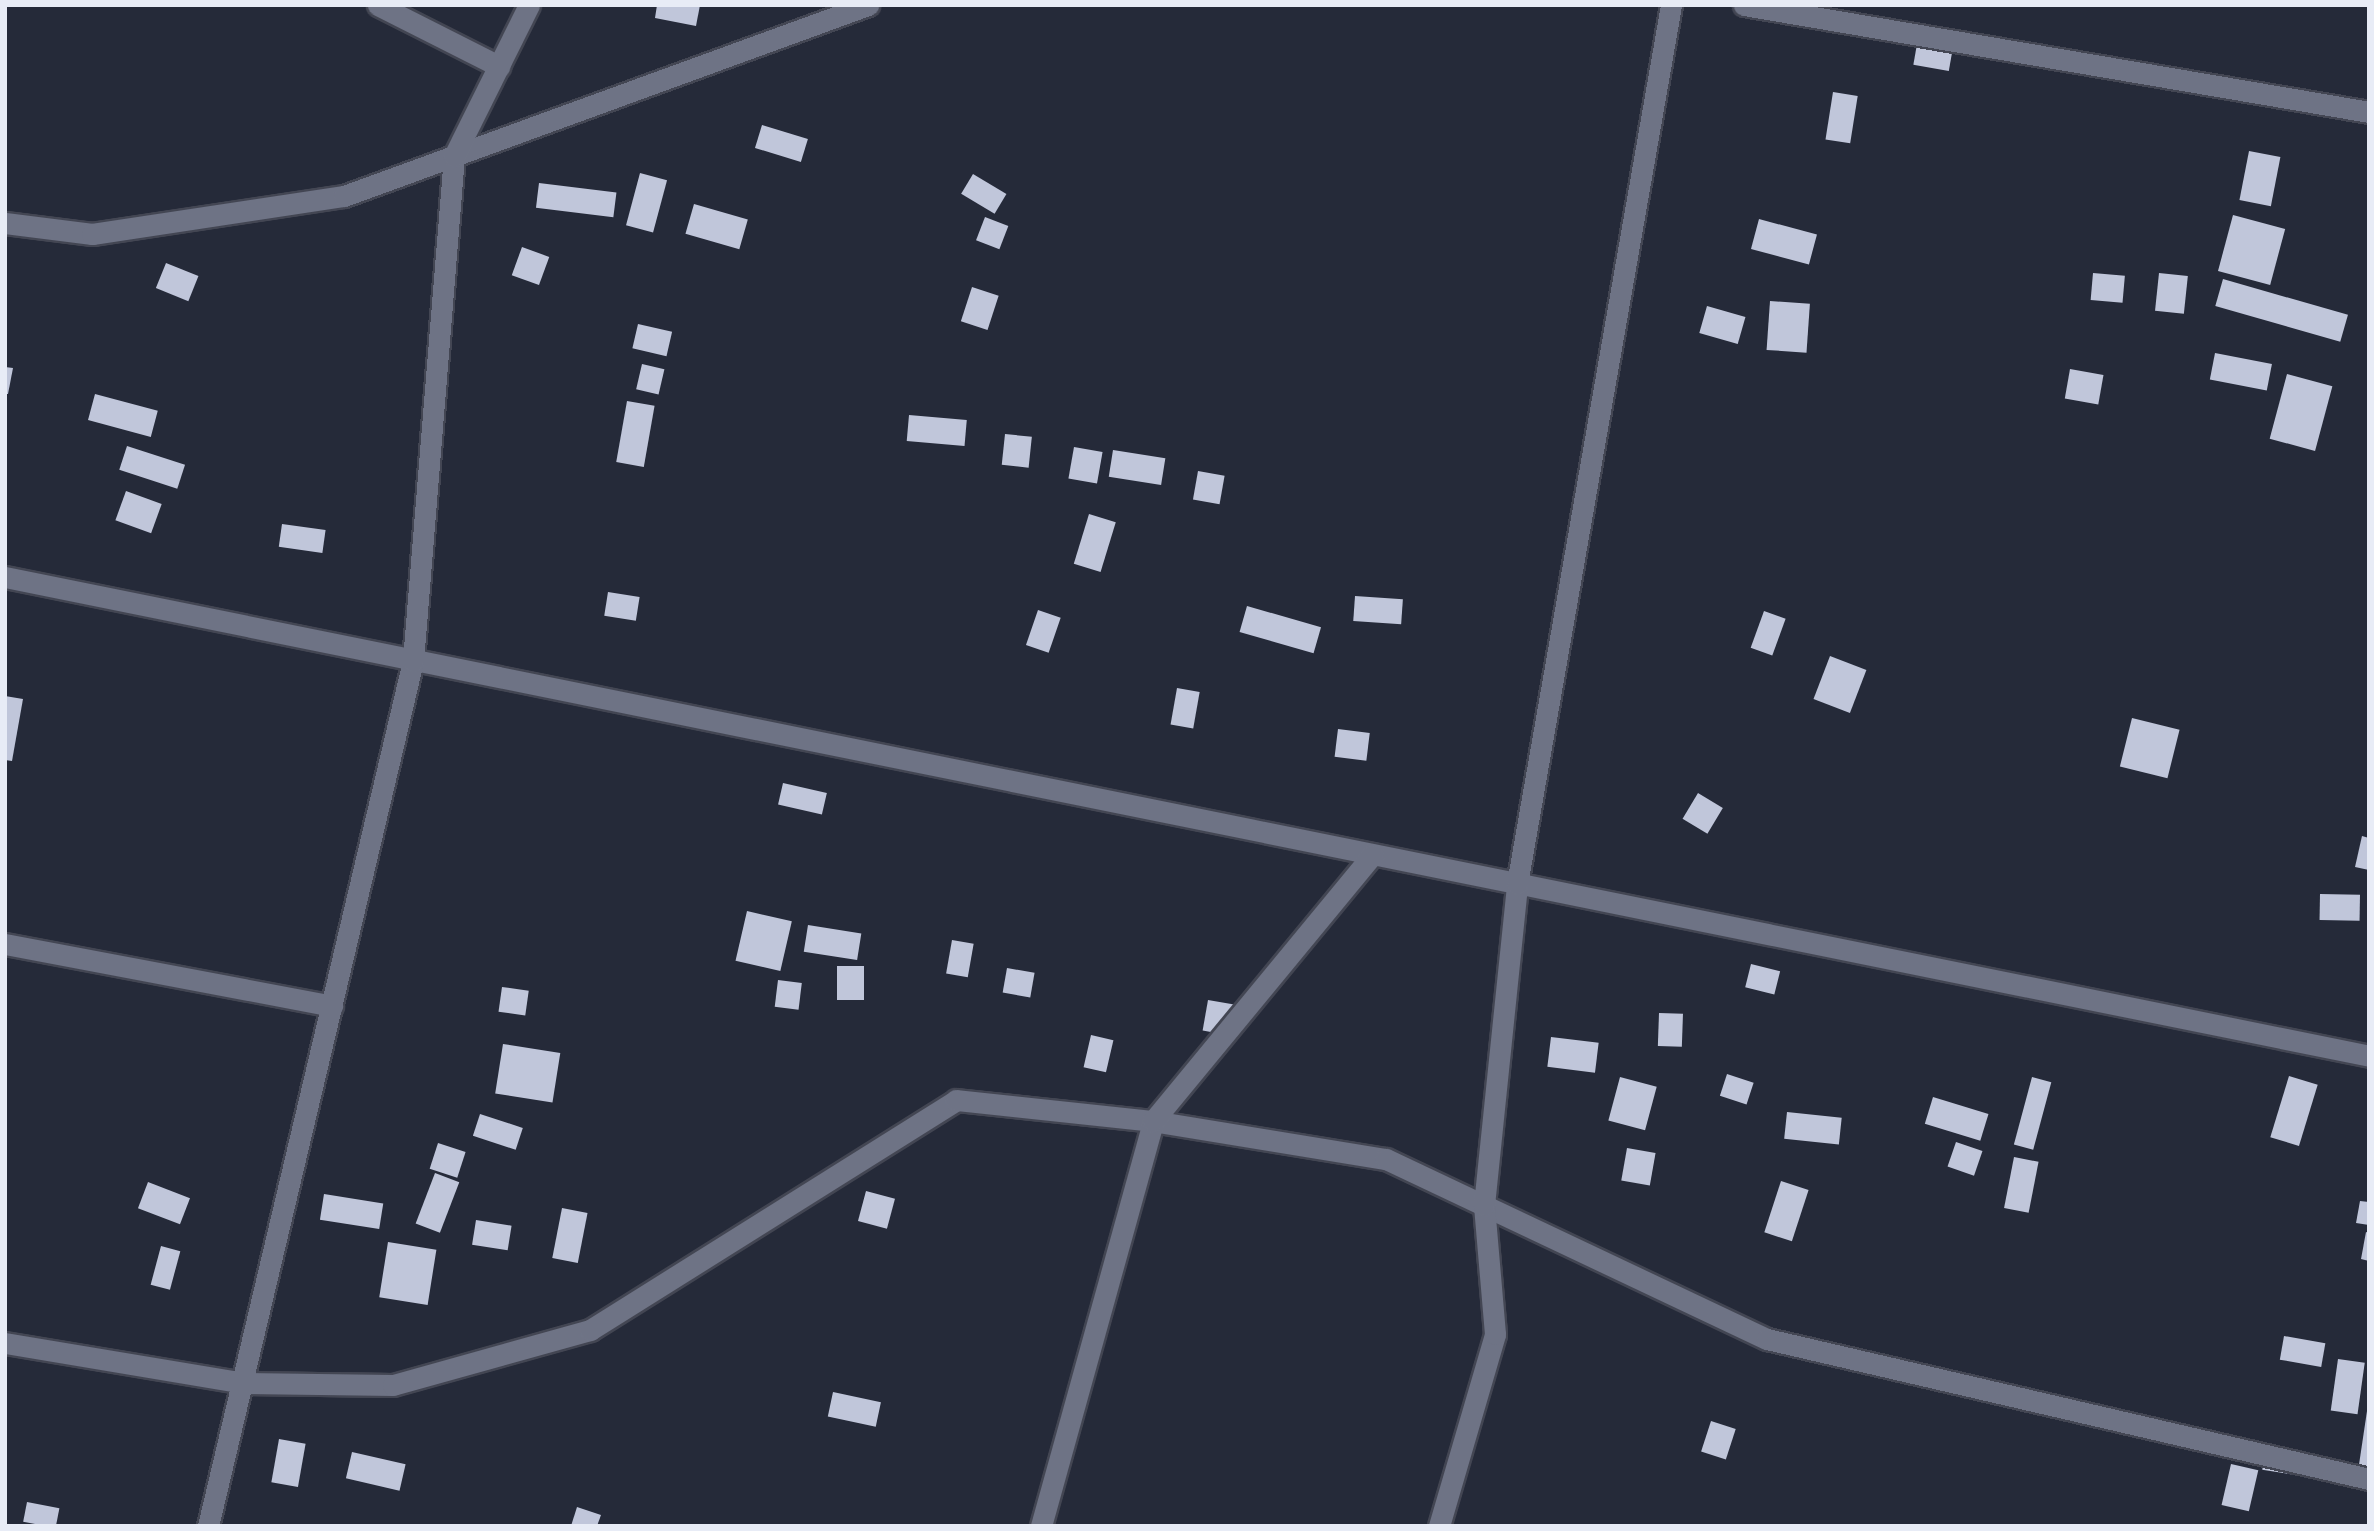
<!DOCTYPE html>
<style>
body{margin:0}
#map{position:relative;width:2374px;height:1531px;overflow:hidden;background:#252a39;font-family:"Work Sans",sans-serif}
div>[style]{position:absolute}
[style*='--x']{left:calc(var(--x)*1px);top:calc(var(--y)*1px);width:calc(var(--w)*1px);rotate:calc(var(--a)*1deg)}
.building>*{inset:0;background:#c0c6da;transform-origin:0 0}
.roads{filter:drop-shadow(2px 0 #434653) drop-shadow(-2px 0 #434653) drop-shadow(0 2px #434653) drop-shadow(0 -2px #434653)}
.street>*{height:21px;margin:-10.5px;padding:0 10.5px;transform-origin:10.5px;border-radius:10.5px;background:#6e7385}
span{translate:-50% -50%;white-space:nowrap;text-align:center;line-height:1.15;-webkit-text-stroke:7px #1c202f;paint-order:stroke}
.frame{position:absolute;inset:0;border:7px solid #e8ecf6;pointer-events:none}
</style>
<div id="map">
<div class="building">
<div style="clip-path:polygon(657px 5px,700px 5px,696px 26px,655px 18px)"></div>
<div style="left:1917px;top:44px;width:36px;height:21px;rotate:10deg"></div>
<div style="left:1833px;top:92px;width:25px;height:48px;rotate:9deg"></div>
<div style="left:762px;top:125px;width:48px;height:24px;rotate:17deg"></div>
<div style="left:2249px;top:151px;width:32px;height:50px;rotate:11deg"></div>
<div style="left:640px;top:173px;width:28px;height:54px;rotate:15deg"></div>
<div style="left:973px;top:174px;width:39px;height:23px;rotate:31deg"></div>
<div style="left:539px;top:183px;width:78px;height:25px;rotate:7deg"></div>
<div style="left:694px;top:204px;width:56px;height:31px;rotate:16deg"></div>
<div style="left:2233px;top:215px;width:54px;height:58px;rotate:15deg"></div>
<div style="left:985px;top:217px;width:25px;height:25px;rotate:21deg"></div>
<div style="left:1759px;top:219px;width:60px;height:31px;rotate:15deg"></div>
<div style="left:522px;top:247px;width:29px;height:30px;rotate:20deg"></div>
<div style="left:166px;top:263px;width:35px;height:27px;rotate:22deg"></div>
<div style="left:2093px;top:273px;width:32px;height:27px;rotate:5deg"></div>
<div style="left:2159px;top:273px;width:29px;height:38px;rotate:6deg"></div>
<div style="left:2223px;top:279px;width:130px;height:28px;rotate:16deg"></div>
<div style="left:972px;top:287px;width:28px;height:36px;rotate:18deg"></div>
<div style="left:1770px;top:301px;width:40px;height:49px;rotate:4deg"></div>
<div style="left:1707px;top:306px;width:40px;height:28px;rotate:16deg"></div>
<div style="left:638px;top:324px;width:35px;height:25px;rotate:13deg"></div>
<div style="left:2215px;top:353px;width:58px;height:27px;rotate:11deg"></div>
<div style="left:642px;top:364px;width:23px;height:26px;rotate:13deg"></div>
<div style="clip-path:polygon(5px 367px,13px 368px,8px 394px,5px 394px)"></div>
<div style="left:2070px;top:369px;width:34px;height:30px;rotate:10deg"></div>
<div style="left:2287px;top:374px;width:47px;height:67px;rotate:15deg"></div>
<div style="left:95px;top:394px;width:65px;height:27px;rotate:15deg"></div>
<div style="left:627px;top:401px;width:28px;height:62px;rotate:10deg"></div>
<div style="left:909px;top:415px;width:58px;height:26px;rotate:5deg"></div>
<div style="left:1005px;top:434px;width:27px;height:31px;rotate:6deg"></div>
<div style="left:127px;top:446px;width:61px;height:25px;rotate:18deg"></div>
<div style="left:1074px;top:447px;width:29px;height:32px;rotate:10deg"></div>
<div style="left:1113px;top:450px;width:53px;height:27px;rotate:9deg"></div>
<div style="left:1198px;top:471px;width:27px;height:29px;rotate:10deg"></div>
<div style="left:126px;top:491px;width:38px;height:31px;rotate:20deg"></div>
<div style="left:1089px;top:514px;width:28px;height:52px;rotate:17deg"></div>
<div style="left:282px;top:524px;width:44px;height:23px;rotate:8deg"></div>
<div style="left:608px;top:592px;width:32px;height:24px;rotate:9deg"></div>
<div style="left:1355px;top:596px;width:48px;height:25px;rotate:4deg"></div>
<div style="left:1247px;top:606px;width:77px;height:27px;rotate:16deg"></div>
<div style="left:1038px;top:610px;width:24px;height:37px;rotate:19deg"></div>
<div style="left:1764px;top:611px;width:23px;height:39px;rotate:20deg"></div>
<div style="left:1830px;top:656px;width:39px;height:46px;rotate:21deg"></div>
<div style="left:1177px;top:688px;width:23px;height:37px;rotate:10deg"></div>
<div style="clip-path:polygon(5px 696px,23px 699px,12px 761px,5px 760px)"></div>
<div style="left:2132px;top:718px;width:49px;height:50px;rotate:14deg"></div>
<div style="left:1338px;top:729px;width:32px;height:28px;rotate:7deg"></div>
<div style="left:783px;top:783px;width:45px;height:22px;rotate:13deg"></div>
<div style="left:1698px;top:793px;width:29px;height:30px;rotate:31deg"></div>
<div style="clip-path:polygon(2362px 836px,2369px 838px,2369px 870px,2355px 867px)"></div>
<div style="left:2320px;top:894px;width:40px;height:26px;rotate:1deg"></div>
<div style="left:747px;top:911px;width:46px;height:51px;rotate:13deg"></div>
<div style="left:808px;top:925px;width:54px;height:27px;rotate:9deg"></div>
<div style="left:952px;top:940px;width:22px;height:34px;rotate:10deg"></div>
<div style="left:1751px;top:964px;width:30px;height:24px;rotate:14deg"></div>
<div style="left:837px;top:966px;width:27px;height:34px"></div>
<div style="left:1007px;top:968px;width:28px;height:25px;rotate:10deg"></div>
<div style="left:778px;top:980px;width:24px;height:27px;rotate:7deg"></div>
<div style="left:502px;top:987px;width:27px;height:25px;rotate:8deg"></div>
<div style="left:1208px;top:1000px;width:28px;height:31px;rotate:10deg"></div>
<div style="left:1659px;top:1013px;width:24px;height:33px;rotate:2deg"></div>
<div style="left:1091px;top:1035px;width:23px;height:33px;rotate:13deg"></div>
<div style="left:1551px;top:1037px;width:48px;height:30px;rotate:7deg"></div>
<div style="left:503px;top:1044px;width:58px;height:50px;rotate:9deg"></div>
<div style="left:1727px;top:1074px;width:28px;height:23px;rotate:18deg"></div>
<div style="left:2289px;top:1076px;width:30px;height:64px;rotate:17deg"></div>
<div style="left:1620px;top:1077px;width:38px;height:45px;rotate:15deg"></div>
<div style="left:2032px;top:1077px;width:20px;height:70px;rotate:15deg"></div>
<div style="left:1933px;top:1097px;width:58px;height:28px;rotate:17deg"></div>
<div style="left:1787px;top:1112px;width:55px;height:27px;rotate:6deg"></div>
<div style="left:480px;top:1114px;width:45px;height:23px;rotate:18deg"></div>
<div style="left:1956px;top:1142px;width:28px;height:26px;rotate:19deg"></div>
<div style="left:438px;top:1143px;width:29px;height:27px;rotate:18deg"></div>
<div style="left:1627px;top:1148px;width:29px;height:33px;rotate:10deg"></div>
<div style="left:2014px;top:1157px;width:25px;height:52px;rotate:11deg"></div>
<div style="left:435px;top:1173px;width:26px;height:54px;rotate:21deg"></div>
<div style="left:1781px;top:1181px;width:29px;height:54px;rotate:18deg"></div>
<div style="left:148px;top:1182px;width:45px;height:28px;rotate:21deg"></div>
<div style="left:866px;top:1191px;width:30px;height:31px;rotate:15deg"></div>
<div style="left:324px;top:1194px;width:60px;height:26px;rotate:9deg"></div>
<div style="clip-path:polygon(2360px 1201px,2369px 1202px,2369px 1225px,2356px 1223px)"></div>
<div style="left:562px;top:1208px;width:26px;height:51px;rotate:11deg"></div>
<div style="left:476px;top:1220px;width:36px;height:25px;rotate:9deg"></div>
<div style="clip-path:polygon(2366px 1232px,2369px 1233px,2369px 1261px,2361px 1259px)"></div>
<div style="left:388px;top:1242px;width:49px;height:56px;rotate:9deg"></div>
<div style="left:161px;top:1246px;width:20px;height:40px;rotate:15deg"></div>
<div style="left:2284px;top:1336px;width:42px;height:24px;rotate:10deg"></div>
<div style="left:2338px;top:1359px;width:27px;height:52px;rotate:8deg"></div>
<div style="left:833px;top:1392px;width:49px;height:25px;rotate:12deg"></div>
<div style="clip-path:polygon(2367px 1411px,2369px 1411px,2369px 1480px,2357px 1478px)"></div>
<div style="left:1711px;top:1421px;width:26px;height:32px;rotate:18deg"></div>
<div style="left:279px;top:1439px;width:27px;height:44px;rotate:10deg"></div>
<div style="left:2266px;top:1446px;width:37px;height:24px;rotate:9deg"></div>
<div style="left:352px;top:1452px;width:55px;height:27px;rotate:13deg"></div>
<div style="left:2231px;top:1464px;width:28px;height:42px;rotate:13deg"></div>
<div style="left:27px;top:1502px;width:33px;height:20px;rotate:11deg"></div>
<div style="clip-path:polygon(577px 1507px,601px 1515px,597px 1526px,571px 1526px)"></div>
</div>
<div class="roads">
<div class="street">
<div style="--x:378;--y:5;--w:136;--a:26.8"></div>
<div style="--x:1744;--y:5;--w:634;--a:9.71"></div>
<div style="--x:5;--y:223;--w:88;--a:7.2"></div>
<div style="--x:92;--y:234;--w:255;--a:-8.6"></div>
<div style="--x:344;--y:196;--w:558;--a:-20.03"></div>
<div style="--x:5;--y:577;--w:2412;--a:11.45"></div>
<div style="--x:5;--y:944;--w:333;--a:10.7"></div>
<div style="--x:5;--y:1343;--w:242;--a:9.5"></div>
<div style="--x:244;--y:1383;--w:149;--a:0.8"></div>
<div style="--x:393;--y:1385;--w:205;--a:-15.6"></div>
<div style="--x:590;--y:1330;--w:432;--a:-32.1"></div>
<div style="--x:956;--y:1100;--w:198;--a:6.1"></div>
<div style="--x:1153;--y:1121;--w:236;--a:9.3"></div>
<div style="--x:1386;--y:1159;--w:421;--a:25.3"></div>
<div style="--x:1767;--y:1339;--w:618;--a:13.09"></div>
<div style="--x:208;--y:1526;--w:889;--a:-76.67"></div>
<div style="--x:413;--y:661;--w:507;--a:-85.36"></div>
<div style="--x:454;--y:156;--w:169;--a:-63.6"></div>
<div style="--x:1041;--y:1526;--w:420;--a:-74.5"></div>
<div style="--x:1153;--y:1121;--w:345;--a:-50.5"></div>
<div style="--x:1439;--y:1526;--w:200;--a:-73.7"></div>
<div style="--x:1495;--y:1334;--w:129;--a:-94.9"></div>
<div style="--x:1484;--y:1205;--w:323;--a:-84.1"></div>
<div style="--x:1517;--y:884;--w:892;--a:-80.06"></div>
</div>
</div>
<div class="frame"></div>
</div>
